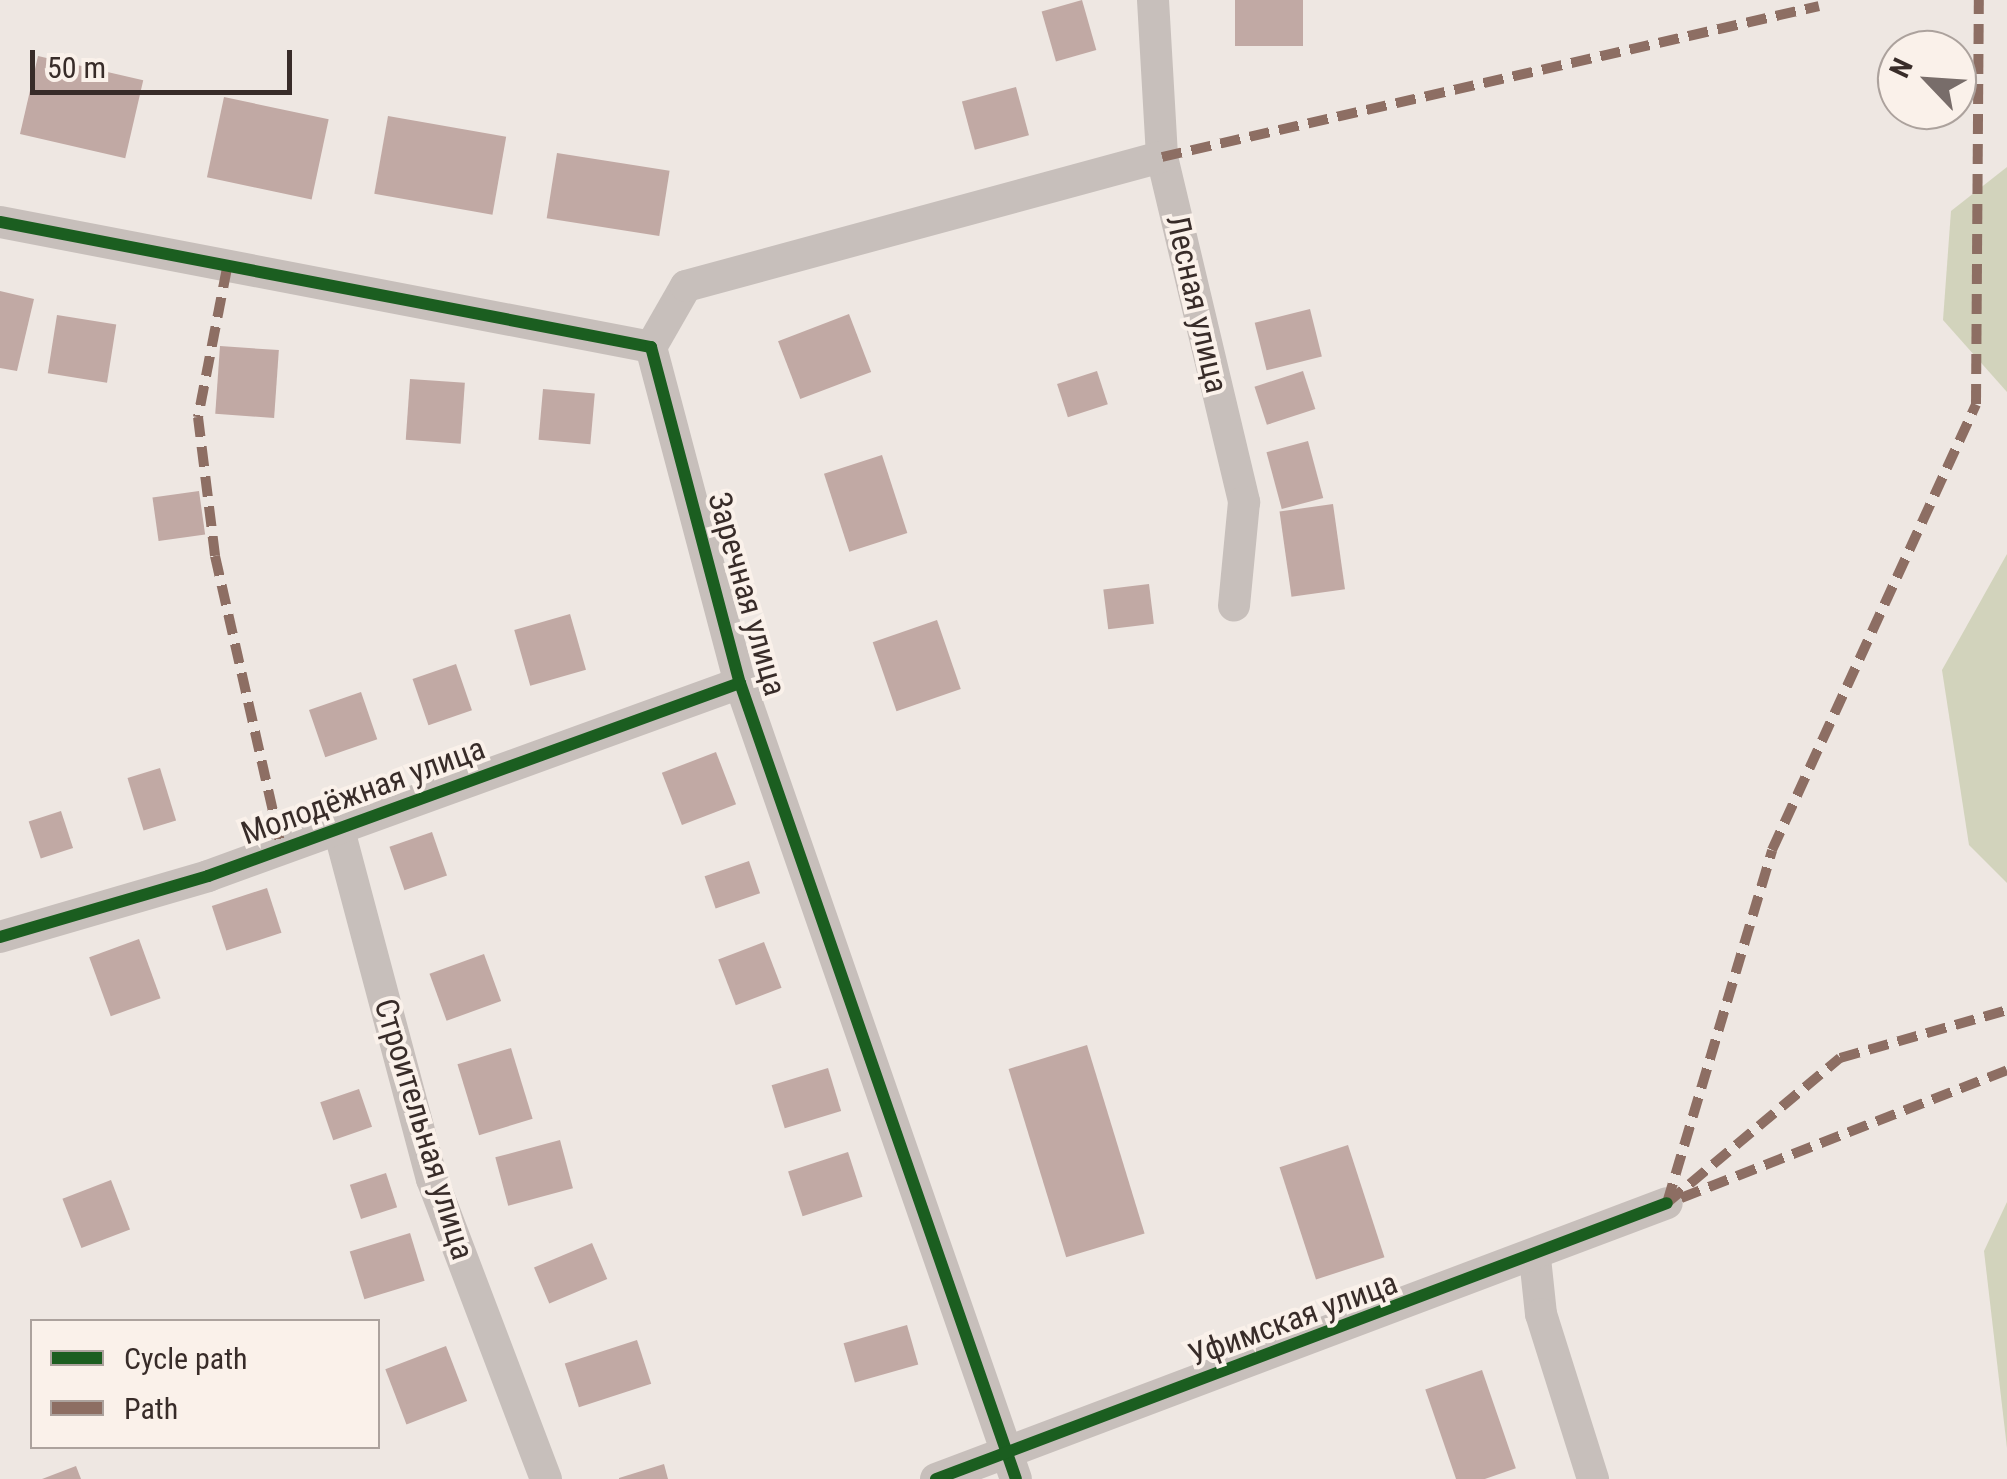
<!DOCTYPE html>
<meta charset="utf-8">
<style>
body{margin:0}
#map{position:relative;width:2007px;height:1479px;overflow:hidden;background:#eee7e2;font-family:"Roboto Condensed",sans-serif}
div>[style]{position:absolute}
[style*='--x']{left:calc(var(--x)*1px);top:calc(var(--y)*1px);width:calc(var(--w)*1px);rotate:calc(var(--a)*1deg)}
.green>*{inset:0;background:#d2d3bc}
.building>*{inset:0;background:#c1a9a4;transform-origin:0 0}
.minor>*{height:32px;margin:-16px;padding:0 16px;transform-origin:16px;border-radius:16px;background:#c7bfbb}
.quiet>*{height:10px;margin-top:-5px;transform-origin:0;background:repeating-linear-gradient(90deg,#8d6e63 0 20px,transparent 0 30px)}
.cycleway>*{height:12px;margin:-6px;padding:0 6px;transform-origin:6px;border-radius:6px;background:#1b5e20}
span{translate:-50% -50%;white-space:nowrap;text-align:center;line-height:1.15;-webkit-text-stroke:8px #faf1ea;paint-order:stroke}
.street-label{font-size:32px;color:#382c29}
.legend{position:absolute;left:30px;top:1319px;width:350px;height:130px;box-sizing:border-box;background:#faf1ea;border:2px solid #aca29d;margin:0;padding:12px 18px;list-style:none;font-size:30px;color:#382c29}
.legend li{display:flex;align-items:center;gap:20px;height:50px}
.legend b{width:50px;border:2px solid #aca29d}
.north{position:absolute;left:1877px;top:30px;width:100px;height:100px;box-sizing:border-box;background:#faf1ea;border:2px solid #aca29d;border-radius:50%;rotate:295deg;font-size:28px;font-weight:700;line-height:40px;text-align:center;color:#382c29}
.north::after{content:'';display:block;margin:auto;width:35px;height:45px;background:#786d6a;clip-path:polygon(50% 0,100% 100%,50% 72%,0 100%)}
.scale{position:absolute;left:30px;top:50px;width:262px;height:45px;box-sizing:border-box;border:5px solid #382c29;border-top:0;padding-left:12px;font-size:30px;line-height:35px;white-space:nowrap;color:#382c29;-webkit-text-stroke:8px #faf1ea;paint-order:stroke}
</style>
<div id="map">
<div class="green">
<div style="clip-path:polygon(2007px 167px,2007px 392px,1943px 320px,1951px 211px)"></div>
<div style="clip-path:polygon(2007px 554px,2007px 883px,1969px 845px,1942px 670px)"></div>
<div style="clip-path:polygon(2007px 1202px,2007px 1448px,1984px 1251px)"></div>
</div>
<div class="building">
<div style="left:1082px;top:0;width:52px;height:42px;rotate:74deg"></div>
<div style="left:1235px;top:0;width:68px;height:46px"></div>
<div style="left:38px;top:56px;width:108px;height:80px;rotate:13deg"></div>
<div style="left:1016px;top:87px;width:50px;height:56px;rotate:75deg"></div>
<div style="left:224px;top:97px;width:107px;height:82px;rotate:12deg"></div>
<div style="left:388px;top:116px;width:120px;height:79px;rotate:10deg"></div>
<div style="left:557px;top:153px;width:114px;height:66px;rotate:9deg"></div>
<div style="clip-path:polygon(0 291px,34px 299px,17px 371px,0 368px)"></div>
<div style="left:1310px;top:309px;width:49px;height:57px;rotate:76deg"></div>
<div style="left:849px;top:314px;width:62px;height:76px;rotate:69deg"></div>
<div style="left:57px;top:315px;width:60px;height:59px;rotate:9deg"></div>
<div style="left:220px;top:346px;width:59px;height:68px;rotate:4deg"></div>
<div style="left:1097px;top:371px;width:35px;height:42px;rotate:72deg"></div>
<div style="left:1303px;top:371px;width:40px;height:51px;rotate:72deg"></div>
<div style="left:410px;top:379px;width:55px;height:61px;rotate:4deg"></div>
<div style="left:543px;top:389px;width:52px;height:51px;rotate:5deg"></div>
<div style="left:1308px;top:441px;width:59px;height:43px;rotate:75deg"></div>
<div style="left:882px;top:455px;width:82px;height:61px;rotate:72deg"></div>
<div style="left:199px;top:491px;width:44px;height:47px;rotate:82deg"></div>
<div style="left:1333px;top:504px;width:86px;height:54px;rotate:82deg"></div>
<div style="left:1149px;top:584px;width:40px;height:46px;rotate:83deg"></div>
<div style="left:570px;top:614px;width:58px;height:58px;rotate:74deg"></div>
<div style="left:937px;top:620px;width:73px;height:68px;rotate:71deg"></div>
<div style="left:456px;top:664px;width:49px;height:46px;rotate:71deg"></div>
<div style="left:361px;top:692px;width:50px;height:55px;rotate:71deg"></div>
<div style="left:716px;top:752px;width:56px;height:58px;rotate:69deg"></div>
<div style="left:160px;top:768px;width:55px;height:34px;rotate:73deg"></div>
<div style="left:61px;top:811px;width:39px;height:34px;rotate:72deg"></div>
<div style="left:432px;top:832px;width:46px;height:45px;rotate:71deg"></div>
<div style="left:749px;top:861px;width:34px;height:47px;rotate:71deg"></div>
<div style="left:267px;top:888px;width:47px;height:58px;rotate:72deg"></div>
<div style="left:139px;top:939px;width:63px;height:53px;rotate:70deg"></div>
<div style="left:764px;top:942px;width:49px;height:49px;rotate:69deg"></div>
<div style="left:484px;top:954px;width:50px;height:58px;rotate:70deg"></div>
<div style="left:1087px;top:1045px;width:197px;height:82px;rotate:73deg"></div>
<div style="left:511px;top:1048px;width:74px;height:56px;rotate:73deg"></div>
<div style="left:828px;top:1068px;width:45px;height:59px;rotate:73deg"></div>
<div style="left:359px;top:1089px;width:40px;height:41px;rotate:71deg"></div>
<div style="left:560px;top:1140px;width:50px;height:67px;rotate:75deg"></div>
<div style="left:1348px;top:1145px;width:118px;height:72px;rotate:72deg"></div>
<div style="left:848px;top:1152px;width:47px;height:63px;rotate:72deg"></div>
<div style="left:386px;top:1173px;width:36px;height:38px;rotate:72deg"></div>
<div style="left:111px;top:1180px;width:53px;height:52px;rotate:69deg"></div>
<div style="left:410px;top:1233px;width:50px;height:63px;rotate:73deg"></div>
<div style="left:592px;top:1243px;width:39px;height:63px;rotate:67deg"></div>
<div style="left:907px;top:1325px;width:41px;height:66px;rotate:74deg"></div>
<div style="left:637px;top:1340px;width:46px;height:76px;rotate:72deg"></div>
<div style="left:446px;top:1346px;width:59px;height:65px;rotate:69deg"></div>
<div style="left:1482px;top:1370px;width:104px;height:60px;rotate:71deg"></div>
<div style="clip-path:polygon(664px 1464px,668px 1479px,619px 1479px,619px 1478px)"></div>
<div style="clip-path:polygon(76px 1466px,81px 1479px,42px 1479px)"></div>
</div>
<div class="minor">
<div style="--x:1153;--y:0;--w:157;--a:86.7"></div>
<div style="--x:1162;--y:157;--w:355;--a:76.6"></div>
<div style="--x:1244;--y:502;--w:104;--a:95.5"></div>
<div style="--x:0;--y:222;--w:663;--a:10.87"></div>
<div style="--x:651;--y:347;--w:348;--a:75.2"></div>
<div style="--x:740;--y:683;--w:842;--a:70.88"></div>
<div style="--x:651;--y:347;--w:70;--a:-60.2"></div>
<div style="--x:686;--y:286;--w:493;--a:-15.2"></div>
<div style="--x:339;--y:830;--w:361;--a:75.1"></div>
<div style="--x:432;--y:1179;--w:321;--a:69.2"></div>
<div style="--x:0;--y:937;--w:217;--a:-16.3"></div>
<div style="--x:208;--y:876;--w:566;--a:-19.94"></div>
<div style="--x:1535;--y:1258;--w:56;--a:83.9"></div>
<div style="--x:1541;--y:1314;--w:173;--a:72.5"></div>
<div style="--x:936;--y:1479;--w:781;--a:-20.68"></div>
</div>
<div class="quiet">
<div style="--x:1162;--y:157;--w:674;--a:-12.94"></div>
<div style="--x:227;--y:268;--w:152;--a:101"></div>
<div style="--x:198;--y:417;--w:140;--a:83"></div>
<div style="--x:215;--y:556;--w:302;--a:77.2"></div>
<div style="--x:1681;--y:1198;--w:350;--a:-21.4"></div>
<div style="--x:1667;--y:1203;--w:368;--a:-73.4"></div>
<div style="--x:1772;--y:850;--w:490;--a:-65.4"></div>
<div style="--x:1976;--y:404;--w:404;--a:-89.6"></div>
<div style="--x:1667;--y:1203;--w:226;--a:-40"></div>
<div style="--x:1840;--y:1058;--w:174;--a:-16"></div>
</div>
<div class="cycleway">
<div style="--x:0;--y:222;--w:663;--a:10.87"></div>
<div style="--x:651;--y:347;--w:348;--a:75.2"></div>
<div style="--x:740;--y:683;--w:842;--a:70.88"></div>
<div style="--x:0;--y:937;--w:217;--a:-16.3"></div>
<div style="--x:208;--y:876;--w:566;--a:-19.94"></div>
<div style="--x:936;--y:1479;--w:781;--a:-20.68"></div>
</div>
<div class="street-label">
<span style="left:1197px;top:304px;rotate:77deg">Лесная улица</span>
<span style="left:747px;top:594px;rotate:74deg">Заречная улица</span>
<span style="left:363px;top:791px;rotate:-20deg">Молодёжная улица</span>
<span style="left:424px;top:1129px;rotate:73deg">Строительная улица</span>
<span style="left:1293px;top:1319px;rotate:-20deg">Уфимская улица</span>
</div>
<ul class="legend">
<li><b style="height:12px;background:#1b5e20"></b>Cycle path</li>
<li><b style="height:12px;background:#8d6e63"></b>Path</li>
</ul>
<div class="north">N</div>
<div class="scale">50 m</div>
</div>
